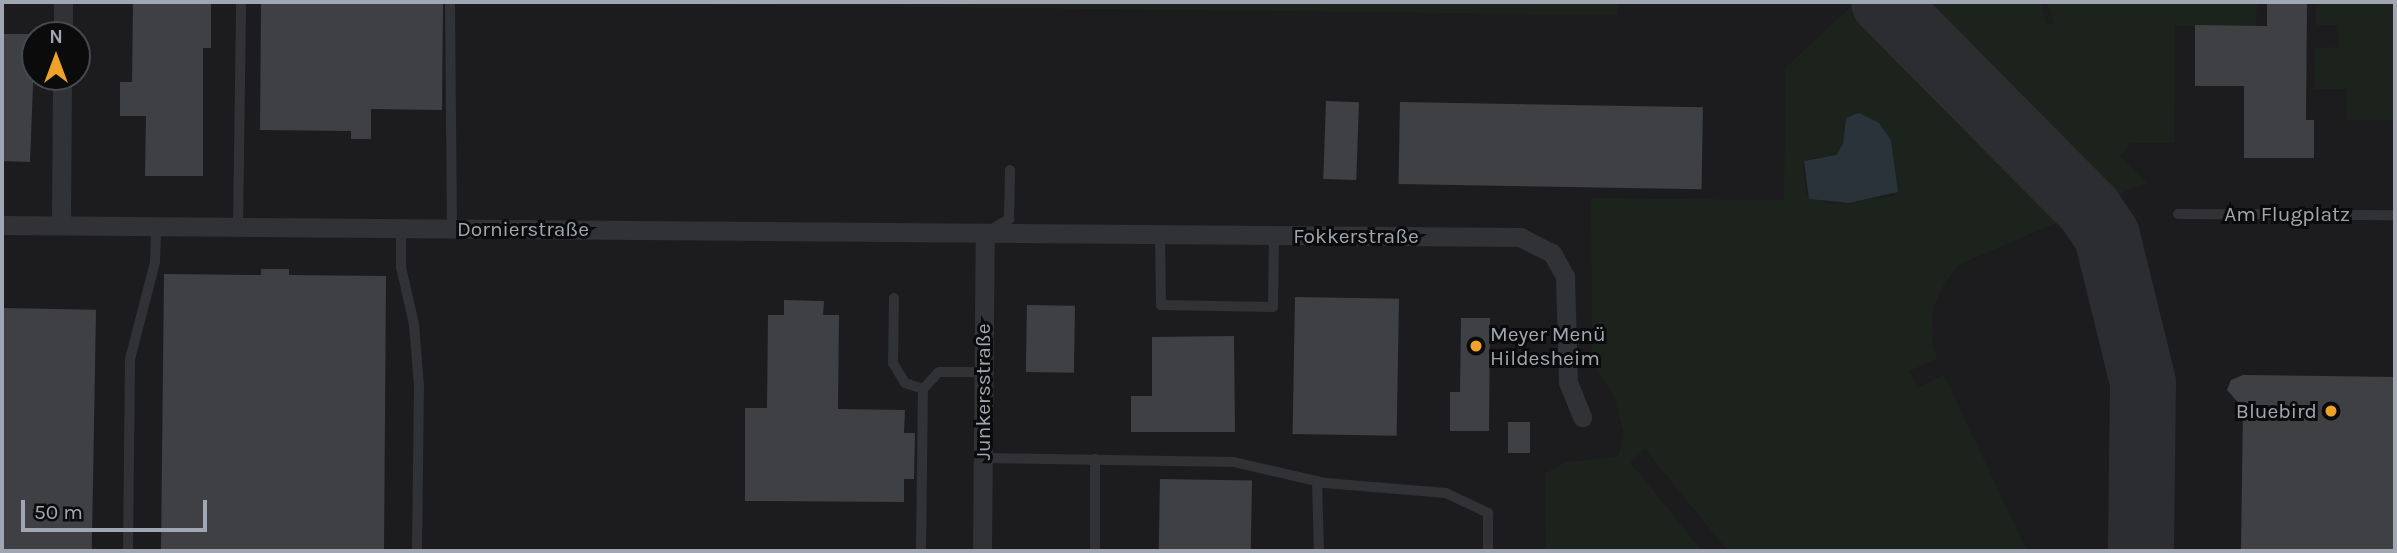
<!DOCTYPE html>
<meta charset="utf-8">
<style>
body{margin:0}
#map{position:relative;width:2397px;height:553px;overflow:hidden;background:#0f1011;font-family:Karla,sans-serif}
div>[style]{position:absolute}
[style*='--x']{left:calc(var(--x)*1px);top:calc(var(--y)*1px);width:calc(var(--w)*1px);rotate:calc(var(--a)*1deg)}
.built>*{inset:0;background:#1c1c1e}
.green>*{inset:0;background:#1c231c}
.water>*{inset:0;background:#293339}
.taxiway>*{height:66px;margin:-33px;padding:0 33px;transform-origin:33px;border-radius:33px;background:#2c2d30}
.building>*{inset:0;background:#3e4044;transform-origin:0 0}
.lane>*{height:10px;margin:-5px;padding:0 5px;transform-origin:5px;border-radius:5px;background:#313236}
.street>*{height:19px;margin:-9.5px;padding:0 9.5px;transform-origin:9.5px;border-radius:9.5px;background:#313236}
.dots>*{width:19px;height:19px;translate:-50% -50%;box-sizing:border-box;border:4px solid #0b0b0c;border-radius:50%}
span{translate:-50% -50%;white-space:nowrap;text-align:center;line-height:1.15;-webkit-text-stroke:6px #0b0b0c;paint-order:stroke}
.street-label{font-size:21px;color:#a1a7b2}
.poi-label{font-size:21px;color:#a1a7b2}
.left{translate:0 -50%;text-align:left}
.right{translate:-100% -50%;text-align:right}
.frame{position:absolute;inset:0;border:4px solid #a1a7b2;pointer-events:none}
.north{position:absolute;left:21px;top:21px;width:70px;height:70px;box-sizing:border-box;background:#0b0b0c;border:2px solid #47494e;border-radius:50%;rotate:0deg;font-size:19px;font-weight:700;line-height:28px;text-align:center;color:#a1a7b2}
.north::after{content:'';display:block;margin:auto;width:24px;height:32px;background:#efa229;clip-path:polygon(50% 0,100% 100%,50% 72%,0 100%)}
.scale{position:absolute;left:21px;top:500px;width:186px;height:32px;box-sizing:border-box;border:4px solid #a1a7b2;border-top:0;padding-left:9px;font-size:21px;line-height:24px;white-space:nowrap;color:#a1a7b2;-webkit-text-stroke:5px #0b0b0c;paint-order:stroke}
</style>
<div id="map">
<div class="built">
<div style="clip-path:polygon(evenodd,2px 2px,2395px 2px,2395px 551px,2px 551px,2px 2px,35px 35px,77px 35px,77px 77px,35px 77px,35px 35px)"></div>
</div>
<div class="green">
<div style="clip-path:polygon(466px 2px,1617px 2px,1617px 15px)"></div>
<div style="clip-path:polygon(evenodd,1856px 2px,1861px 2px,2073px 216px,1960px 264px,1945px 282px,1933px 308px,1931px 337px,1937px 359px,1909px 371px,1918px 388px,1944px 375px,2027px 551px,1728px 551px,1645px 449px,1630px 462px,1702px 551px,1546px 551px,1545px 474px,1566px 462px,1618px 457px,1624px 434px,1614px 396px,1592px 363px,1591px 198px,1784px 200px,1785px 68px,1856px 2px,1846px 118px,1895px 196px,1828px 204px,1807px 195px,1802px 165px,1808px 159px,1836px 155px,1843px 144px,1846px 118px)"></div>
<div style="clip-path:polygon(1906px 2px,2040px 2px,2047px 24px,2054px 24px,2047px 2px,2257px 2px,2256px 26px,2175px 26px,2174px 143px,2131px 143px,2120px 156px,2147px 183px,2103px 200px)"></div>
<div style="clip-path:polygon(2316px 2px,2395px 2px,2395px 120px,2346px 120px,2347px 89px,2315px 89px,2315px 48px,2339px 47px,2338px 25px,2316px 25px)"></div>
</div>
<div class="water">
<div style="clip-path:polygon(1859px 113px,1879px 123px,1891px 140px,1898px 192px,1849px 203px,1809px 199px,1804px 161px,1836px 155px,1843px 144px,1846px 118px)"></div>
</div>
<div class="taxiway">
<div style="--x:1884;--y:2;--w:291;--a:45.3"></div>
<div style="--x:2089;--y:209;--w:32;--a:56"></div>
<div style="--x:2107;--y:236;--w:151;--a:76.2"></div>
<div style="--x:2143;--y:383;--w:168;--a:90.7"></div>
</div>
<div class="building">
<div style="clip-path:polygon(133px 2px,211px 2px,211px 48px,203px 48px,203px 176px,145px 176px,146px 116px,120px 116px,120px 82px,132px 82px)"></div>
<div style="clip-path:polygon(2267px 2px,2307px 2px,2306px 120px,2314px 120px,2314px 158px,2244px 158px,2244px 86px,2195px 86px,2195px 25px,2267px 26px)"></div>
<div style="clip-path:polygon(261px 3px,443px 4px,442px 110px,371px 109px,371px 139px,351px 139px,351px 131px,260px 130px)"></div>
<div style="clip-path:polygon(2px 34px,35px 34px,30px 162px,2px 161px)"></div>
<div style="left:1326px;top:101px;width:33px;height:78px;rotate:2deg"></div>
<div style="left:1400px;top:102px;width:303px;height:82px;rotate:1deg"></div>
<div style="clip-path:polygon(261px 269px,289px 269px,289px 275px,386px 276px,384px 551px,161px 551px,164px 274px,261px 275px)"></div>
<div style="left:1295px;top:297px;width:104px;height:137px;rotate:1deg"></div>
<div style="clip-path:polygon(784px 300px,824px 301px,823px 315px,839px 315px,838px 409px,905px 410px,904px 433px,915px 433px,914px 479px,904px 479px,904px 502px,745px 501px,745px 408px,767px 408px,768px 315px,784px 315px)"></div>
<div style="left:1027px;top:305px;width:48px;height:67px;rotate:1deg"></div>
<div style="left:2px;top:308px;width:94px;height:243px;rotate:1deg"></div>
<div style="clip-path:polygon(1461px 318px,1490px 318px,1489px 431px,1450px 431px,1450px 392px,1460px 392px)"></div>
<div style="clip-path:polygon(1234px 336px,1235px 432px,1131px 432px,1131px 396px,1152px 396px,1152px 337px)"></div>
<div style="clip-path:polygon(2243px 375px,2395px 377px,2395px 551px,2241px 551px,2243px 408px,2227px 390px,2231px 380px)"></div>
<div style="left:1508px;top:422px;width:22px;height:31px"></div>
<div style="left:1160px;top:479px;width:92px;height:72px;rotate:1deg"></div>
</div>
<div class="lane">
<div style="--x:450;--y:2;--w:227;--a:89.5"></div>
<div style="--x:2178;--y:214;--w:217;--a:0.3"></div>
<div style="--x:238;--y:226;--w:224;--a:-89.2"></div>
<div style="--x:401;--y:228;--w:39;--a:90"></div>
<div style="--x:401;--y:267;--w:58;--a:77.2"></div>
<div style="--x:414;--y:324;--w:62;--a:85.4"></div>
<div style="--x:419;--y:386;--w:165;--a:90.7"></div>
<div style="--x:992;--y:229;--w:20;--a:-30"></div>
<div style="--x:1009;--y:219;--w:49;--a:-88.8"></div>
<div style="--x:1160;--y:234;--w:71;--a:89.2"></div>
<div style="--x:1161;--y:305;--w:112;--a:1"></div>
<div style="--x:1273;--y:307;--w:72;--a:-89.2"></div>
<div style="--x:894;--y:298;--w:65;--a:90.9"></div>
<div style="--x:893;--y:363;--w:23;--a:59"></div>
<div style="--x:905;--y:383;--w:19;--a:18"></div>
<div style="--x:983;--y:458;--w:251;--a:0.9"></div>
<div style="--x:1234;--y:462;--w:93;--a:13"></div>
<div style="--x:1325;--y:483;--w:121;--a:4.7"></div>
<div style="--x:1446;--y:493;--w:47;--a:25.5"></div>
<div style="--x:1488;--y:513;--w:38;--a:90"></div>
<div style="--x:1095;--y:459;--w:92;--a:90"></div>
<div style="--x:1317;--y:481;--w:70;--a:88.4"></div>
<div style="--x:128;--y:551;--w:192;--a:-89.4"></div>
<div style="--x:130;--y:359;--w:100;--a:-75.5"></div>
<div style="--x:155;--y:262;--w:36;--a:-88"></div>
<div style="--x:921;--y:551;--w:162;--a:-89.3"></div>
<div style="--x:923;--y:389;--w:23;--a:-47"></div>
<div style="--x:939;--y:372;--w:45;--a:0"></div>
</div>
<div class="street">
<div style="--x:63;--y:35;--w:33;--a:-90"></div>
<div style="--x:2;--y:225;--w:1518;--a:0.45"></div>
<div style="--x:1520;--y:237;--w:36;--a:27"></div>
<div style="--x:1552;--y:253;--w:26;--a:61"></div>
<div style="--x:1565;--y:276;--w:106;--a:88.4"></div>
<div style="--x:1568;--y:382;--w:38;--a:68"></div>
<div style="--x:61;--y:225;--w:148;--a:-89.6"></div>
<div style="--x:982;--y:551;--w:318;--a:-89.5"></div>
</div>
<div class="dots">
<div style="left:1476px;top:346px;background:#efa229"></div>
<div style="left:2331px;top:411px;background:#efa229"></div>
</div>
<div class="street-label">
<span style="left:2287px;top:214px">Am Flugplatz</span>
<span style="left:523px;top:229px">Dornierstraße</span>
<span style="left:1356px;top:236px">Fokkerstraße</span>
<span style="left:983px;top:392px;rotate:-90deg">Junkersstraße</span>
</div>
<div class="poi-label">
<span class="left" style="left:1490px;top:346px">Meyer Menü<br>Hildesheim</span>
<span class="right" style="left:2317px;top:411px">Bluebird</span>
</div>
<div class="frame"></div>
<div class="north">N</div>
<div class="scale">50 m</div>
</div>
